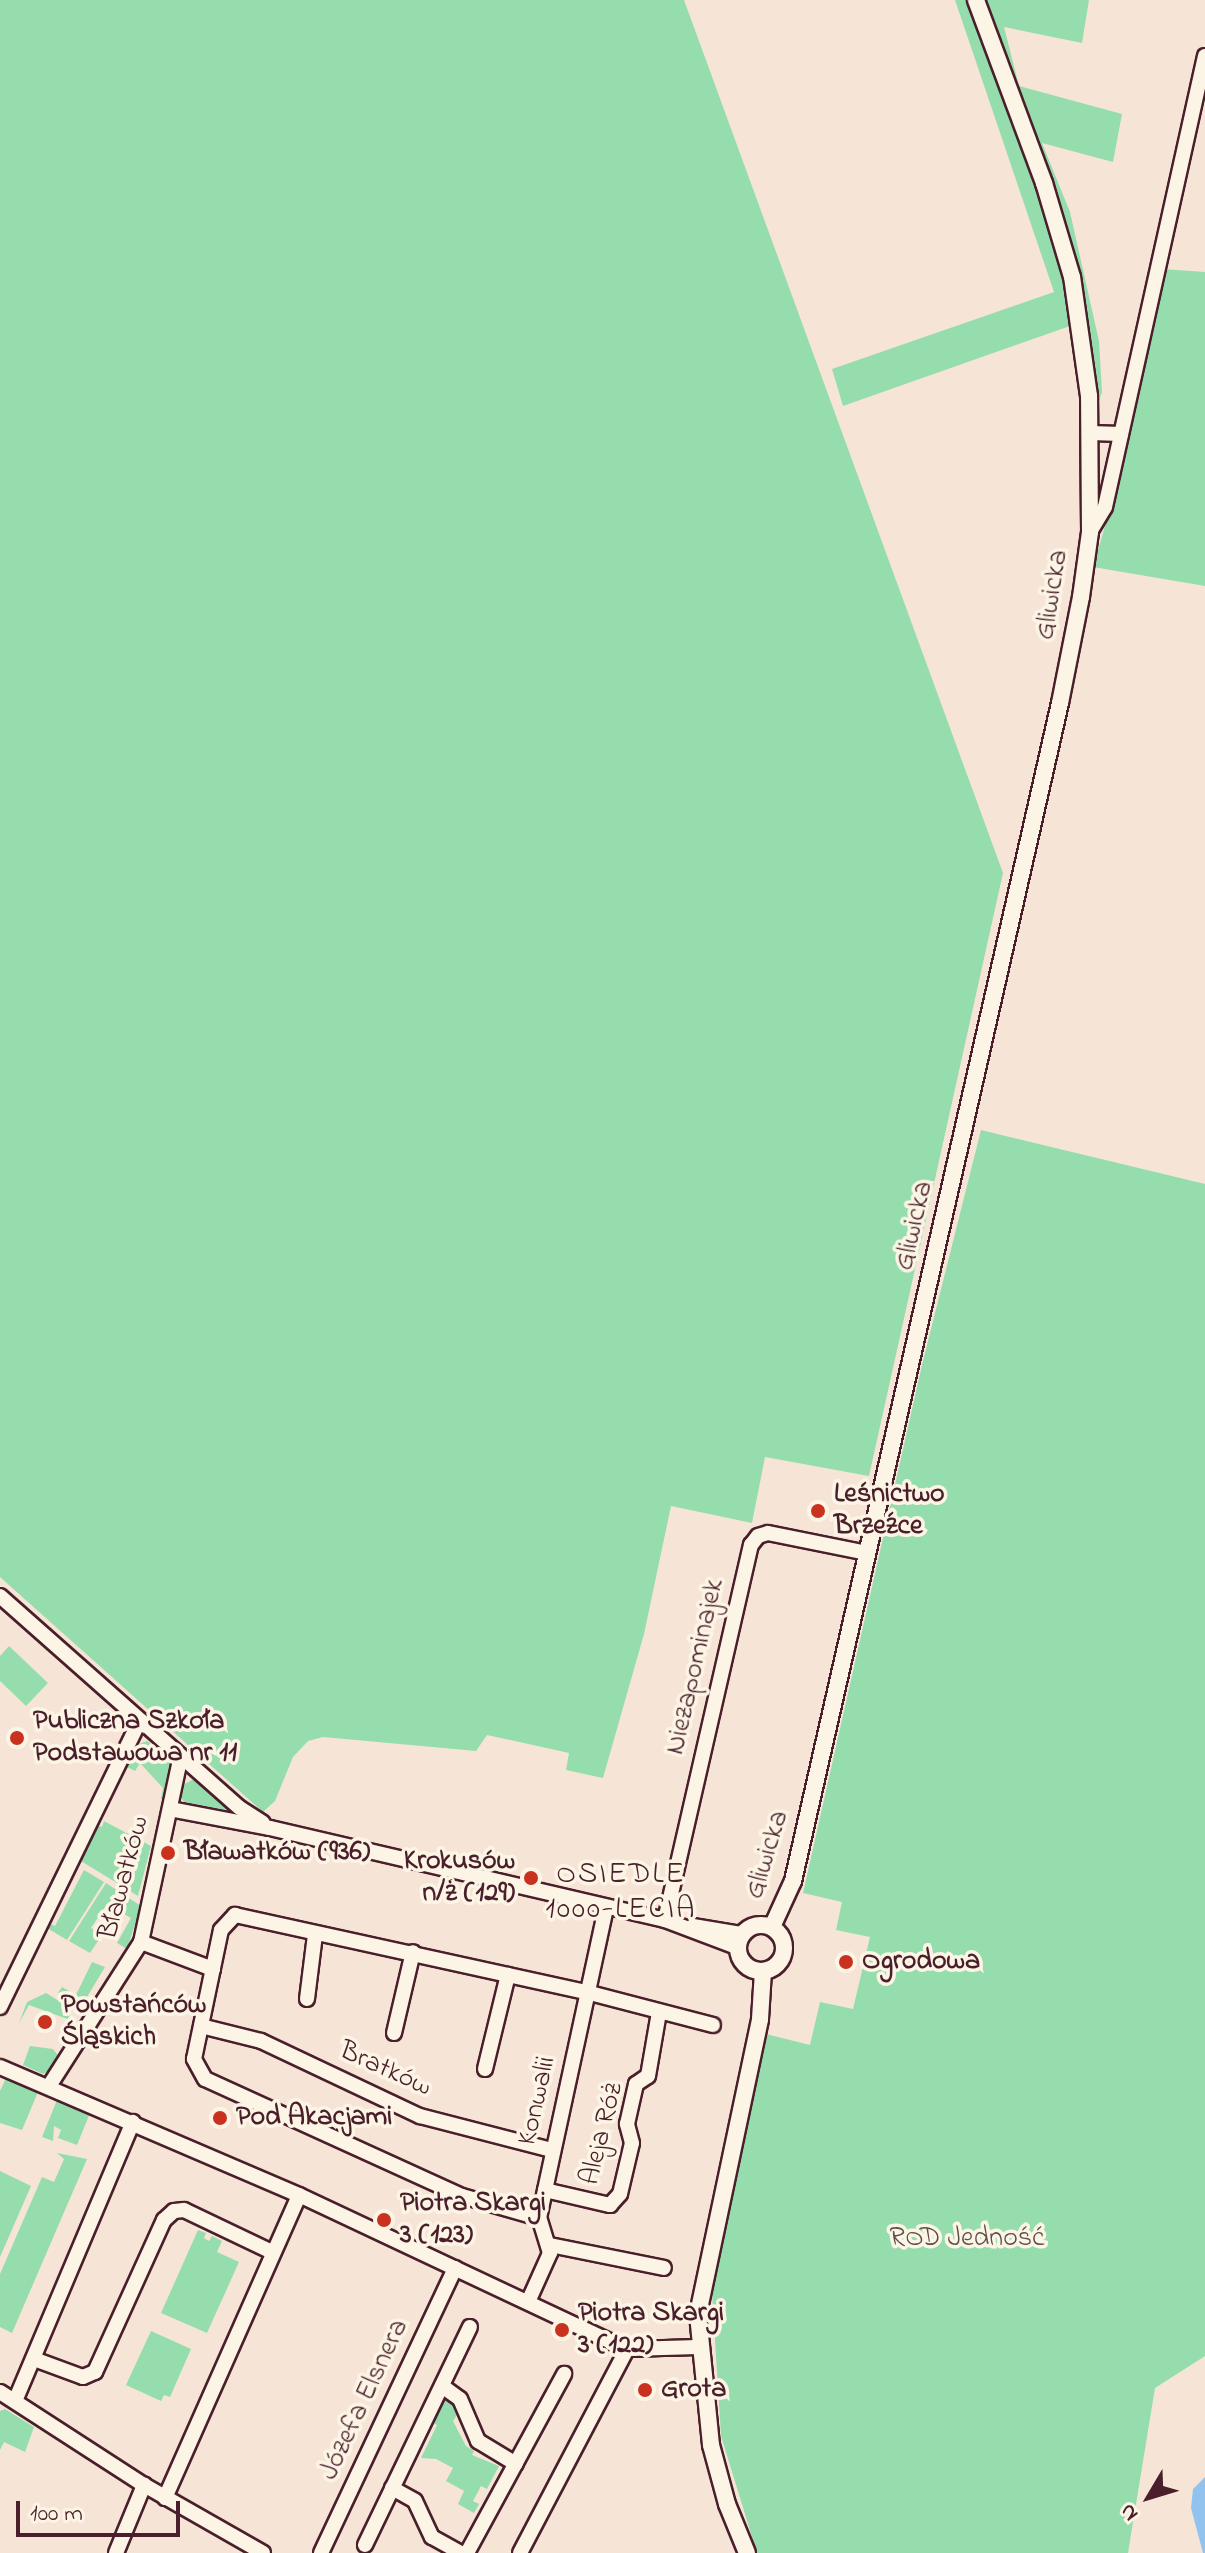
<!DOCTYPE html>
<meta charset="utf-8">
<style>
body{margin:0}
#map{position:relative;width:1205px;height:2553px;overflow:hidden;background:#f6e5d6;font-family:"Indie Flower",sans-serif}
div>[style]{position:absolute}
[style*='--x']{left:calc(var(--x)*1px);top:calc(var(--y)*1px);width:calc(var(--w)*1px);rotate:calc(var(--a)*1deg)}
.green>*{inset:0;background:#95ddac}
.water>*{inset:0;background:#91c3ee}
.roads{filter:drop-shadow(2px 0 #4a1f2b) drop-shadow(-2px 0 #4a1f2b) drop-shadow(0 2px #4a1f2b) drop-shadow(0 -2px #4a1f2b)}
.minor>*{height:14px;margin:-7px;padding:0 7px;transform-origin:7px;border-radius:7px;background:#fcf5e5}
.major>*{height:16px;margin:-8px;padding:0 8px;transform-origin:8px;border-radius:8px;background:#fcf5e5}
.major>.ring{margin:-8px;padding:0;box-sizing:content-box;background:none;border:16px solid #fcf5e5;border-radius:50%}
.dots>*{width:22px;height:22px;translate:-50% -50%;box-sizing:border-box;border:4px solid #fcf5e5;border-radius:50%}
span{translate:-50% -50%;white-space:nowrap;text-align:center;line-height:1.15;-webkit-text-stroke:7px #fcf5e5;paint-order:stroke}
.street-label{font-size:28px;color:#4a1f2b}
.poi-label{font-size:28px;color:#4a1f2b;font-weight:700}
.left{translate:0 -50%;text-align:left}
.right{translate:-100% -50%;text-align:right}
.park-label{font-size:28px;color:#5d4e4b}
.neighbourhood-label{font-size:30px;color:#4a1f2b;letter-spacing:2px}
.north{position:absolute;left:1109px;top:2457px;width:80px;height:80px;-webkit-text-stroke:6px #fcf5e5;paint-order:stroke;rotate:232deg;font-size:22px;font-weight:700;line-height:32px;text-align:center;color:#4a1f2b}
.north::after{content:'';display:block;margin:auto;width:28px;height:36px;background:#4a1f2b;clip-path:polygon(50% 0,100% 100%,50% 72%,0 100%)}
.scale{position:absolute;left:16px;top:2501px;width:164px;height:36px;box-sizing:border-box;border:4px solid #4a1f2b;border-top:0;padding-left:10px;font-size:24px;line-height:28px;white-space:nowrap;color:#4a1f2b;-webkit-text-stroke:6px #fcf5e5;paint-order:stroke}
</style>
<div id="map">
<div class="green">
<div style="clip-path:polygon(0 0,684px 0,1003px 873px,869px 1476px,765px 1457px,752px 1523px,671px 1506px,644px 1634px,603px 1778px,566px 1770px,569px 1753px,487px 1735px,476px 1751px,323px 1737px,308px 1741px,293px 1757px,275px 1801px,263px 1812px,0 1577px)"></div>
<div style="clip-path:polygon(955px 0,968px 0,1060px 255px,1073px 325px,843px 406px,832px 369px,1054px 292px)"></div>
<div style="clip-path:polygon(985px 0,1089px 0,1082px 43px,1004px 27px,1019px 86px,1122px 114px,1113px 162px,1042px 143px,1070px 212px,1099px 341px,1102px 392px,1097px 407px,1085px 302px,1057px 190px)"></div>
<div style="clip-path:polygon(1162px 269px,1205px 272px,1205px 586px,1093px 567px,1113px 499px)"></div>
<div style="clip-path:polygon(981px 1130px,1205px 1184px,1205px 2356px,1155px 2388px,1128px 2553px,757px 2553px,721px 2436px,712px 2293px,766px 2034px,810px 2045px,820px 2002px,853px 2009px,870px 1937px,836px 1930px,842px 1902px,803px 1893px,922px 1365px)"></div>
<div style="clip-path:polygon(9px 1646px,48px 1683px,26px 1706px,0 1681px,0 1656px)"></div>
<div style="clip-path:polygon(147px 1741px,167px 1755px,172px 1767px,165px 1800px,161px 1799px,163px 1788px,140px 1763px,135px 1771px,127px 1767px,139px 1744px)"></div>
<div style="clip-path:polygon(194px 1779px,202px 1783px,231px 1811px,184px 1802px,179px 1794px,181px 1786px)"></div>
<div style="clip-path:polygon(104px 1821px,151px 1846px,138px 1896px,81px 1861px,94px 1833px,92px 1831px,96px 1825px,102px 1827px)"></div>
<div style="clip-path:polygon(84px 1870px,104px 1882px,67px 1940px,47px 1928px,46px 1922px,55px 1926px)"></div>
<div style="clip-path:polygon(106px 1883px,141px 1906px,127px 1949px,117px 1943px,131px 1918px,107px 1904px,91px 1928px,102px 1935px,90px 1953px,69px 1941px)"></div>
<div style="clip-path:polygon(92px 1962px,105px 1967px,81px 2007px,58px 1993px,62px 1987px,76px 1995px)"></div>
<div style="clip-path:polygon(46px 1993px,64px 2004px,70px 2020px,29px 2005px,19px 2023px,27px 2002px)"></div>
<div style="clip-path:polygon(30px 2046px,53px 2049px,59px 2057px,51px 2070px,43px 2074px,23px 2065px)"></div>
<div style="clip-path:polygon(6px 2078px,38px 2092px,22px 2130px,0 2123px,0 2091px)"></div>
<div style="clip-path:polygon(57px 2100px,90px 2113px,77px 2145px,58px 2138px,61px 2130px,54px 2126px,53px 2141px,42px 2137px)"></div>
<div style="clip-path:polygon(57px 2153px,87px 2159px,12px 2333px,0 2327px,0 2274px,42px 2177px,54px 2182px,64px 2159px)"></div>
<div style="clip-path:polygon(0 2171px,31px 2186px,0 2257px)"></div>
<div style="clip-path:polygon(198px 2230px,206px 2233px,204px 2238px,209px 2241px,212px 2236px,222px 2241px,217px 2252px,239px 2262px,207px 2333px,161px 2313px)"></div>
<div style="clip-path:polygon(151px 2331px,191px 2349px,170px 2397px,164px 2395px,161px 2401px,126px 2385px)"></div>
<div style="clip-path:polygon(441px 2394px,453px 2397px,459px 2412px,453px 2421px,466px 2446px,474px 2451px,472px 2455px,499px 2466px,487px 2489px,481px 2486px,473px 2501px,479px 2504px,474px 2513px,458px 2504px,464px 2491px,446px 2481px,453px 2468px,436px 2459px,421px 2458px,437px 2425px,428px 2420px)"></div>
<div style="clip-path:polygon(5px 2409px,34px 2427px,25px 2452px,4px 2442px,0 2450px,0 2411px)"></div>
</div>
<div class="water">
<div style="clip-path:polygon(1205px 2477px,1205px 2553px,1203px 2553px,1191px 2508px,1193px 2489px)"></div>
</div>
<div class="roads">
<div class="minor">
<div style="--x:1091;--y:433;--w:30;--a:2"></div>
<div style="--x:1090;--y:532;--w:29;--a:-59"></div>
<div style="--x:1105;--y:507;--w:462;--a:-77.5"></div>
<div style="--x:0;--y:1596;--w:320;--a:41.5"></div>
<div style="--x:240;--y:1808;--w:27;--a:33"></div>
<div style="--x:170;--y:1809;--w:102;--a:10.8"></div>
<div style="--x:270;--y:1828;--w:406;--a:13.1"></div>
<div style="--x:665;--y:1920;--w:77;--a:20.6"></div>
<div style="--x:665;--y:1920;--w:385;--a:-77.1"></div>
<div style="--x:751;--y:1545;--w:11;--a:-52"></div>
<div style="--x:758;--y:1536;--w:10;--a:-17"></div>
<div style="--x:768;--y:1533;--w:101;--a:11.4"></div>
<div style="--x:693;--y:1926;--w:50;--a:9.3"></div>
<div style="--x:141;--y:1942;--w:77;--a:20.6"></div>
<div style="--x:307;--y:1999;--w:64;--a:-82.9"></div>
<div style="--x:0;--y:2007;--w:319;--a:-64"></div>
<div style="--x:201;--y:2026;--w:62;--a:14"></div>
<div style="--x:261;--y:2041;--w:176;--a:25.3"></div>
<div style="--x:420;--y:2116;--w:135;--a:14.5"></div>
<div style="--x:394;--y:2033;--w:83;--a:-76.8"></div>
<div style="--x:0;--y:2067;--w:325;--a:23.2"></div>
<div style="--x:299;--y:2195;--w:362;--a:25.2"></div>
<div style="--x:627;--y:2349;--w:73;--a:-1.6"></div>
<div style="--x:485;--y:2069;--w:97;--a:-76.3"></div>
<div style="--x:49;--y:2086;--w:171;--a:-57.4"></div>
<div style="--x:141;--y:1942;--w:190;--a:-77.9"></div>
<div style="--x:545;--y:2190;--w:67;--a:13"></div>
<div style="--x:610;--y:2205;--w:15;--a:-48"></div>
<div style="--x:620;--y:2194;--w:52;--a:-76.8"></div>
<div style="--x:632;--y:2143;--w:20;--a:-105"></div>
<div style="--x:627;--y:2124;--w:41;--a:-77.3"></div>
<div style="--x:636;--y:2084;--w:14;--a:-34"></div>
<div style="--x:648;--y:2076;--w:65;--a:-80.2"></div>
<div style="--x:539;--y:2218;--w:80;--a:-164.1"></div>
<div style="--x:462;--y:2196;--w:282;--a:-155.5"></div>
<div style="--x:205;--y:2079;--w:23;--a:-119"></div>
<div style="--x:194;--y:2059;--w:132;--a:-78.2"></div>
<div style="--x:221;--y:1930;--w:21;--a:-47"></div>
<div style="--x:235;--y:1915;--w:363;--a:12.4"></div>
<div style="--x:590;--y:1993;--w:127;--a:14.6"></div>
<div style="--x:550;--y:2245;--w:116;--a:11.4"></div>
<div style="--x:528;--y:2302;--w:54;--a:-65.8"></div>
<div style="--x:550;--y:2253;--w:37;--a:-107"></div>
<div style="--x:539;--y:2218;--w:317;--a:-77.8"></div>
<div style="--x:34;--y:2359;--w:52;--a:20.2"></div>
<div style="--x:83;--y:2377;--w:13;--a:-23"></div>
<div style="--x:95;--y:2372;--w:167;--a:-65.6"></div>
<div style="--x:164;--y:2220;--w:13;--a:-42"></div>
<div style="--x:174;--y:2211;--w:10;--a:-6"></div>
<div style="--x:184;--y:2210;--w:98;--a:25.5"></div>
<div style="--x:442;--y:2386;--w:22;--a:36"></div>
<div style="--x:460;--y:2399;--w:46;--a:66.8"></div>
<div style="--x:478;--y:2441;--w:44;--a:31.2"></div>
<div style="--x:0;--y:2392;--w:171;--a:32.9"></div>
<div style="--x:144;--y:2485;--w:137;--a:29.7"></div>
<div style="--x:15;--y:2401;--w:303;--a:-67.1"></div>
<div style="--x:392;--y:2488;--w:26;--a:29"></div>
<div style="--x:415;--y:2501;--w:40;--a:65"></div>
<div style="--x:432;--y:2537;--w:33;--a:29"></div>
<div style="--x:165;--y:2498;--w:331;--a:-66.1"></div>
<div style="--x:365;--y:2545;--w:242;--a:-64.3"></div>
<div style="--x:116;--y:2553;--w:74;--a:-67.6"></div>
<div style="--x:321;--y:2553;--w:315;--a:-64.8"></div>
<div style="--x:467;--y:2553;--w:204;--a:-61.5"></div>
<div style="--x:520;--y:2553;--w:230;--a:-62.3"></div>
</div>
<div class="major">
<div class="ring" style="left:738px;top:1925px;width:30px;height:30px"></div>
<div style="--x:772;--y:1927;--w:51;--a:-65.5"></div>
<div style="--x:793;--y:1881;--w:1208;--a:-77.23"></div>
<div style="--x:1060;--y:703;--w:108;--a:-78.8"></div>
<div style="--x:1081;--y:597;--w:66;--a:-82.1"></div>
<div style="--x:1090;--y:532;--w:136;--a:-90.4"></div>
<div style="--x:1089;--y:396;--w:120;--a:-98.1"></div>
<div style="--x:1072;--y:277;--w:98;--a:-106.6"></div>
<div style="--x:1044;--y:183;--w:195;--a:-110.4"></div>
<div style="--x:747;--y:2553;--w:53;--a:-112.2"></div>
<div style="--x:727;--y:2504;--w:61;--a:-105.2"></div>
<div style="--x:711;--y:2445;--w:132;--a:-95.7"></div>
<div style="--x:698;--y:2314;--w:301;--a:-78.1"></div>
<div style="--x:760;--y:2019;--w:48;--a:-86.4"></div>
</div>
</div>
<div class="dots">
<div style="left:818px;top:1511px;background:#c8321e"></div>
<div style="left:17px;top:1738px;background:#c8321e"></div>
<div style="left:168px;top:1853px;background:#c8321e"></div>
<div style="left:531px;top:1878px;background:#c8321e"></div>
<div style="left:846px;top:1962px;background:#c8321e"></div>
<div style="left:45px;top:2022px;background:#c8321e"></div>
<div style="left:220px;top:2118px;background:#c8321e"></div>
<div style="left:384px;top:2220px;background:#c8321e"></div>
<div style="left:562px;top:2330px;background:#c8321e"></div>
<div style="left:645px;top:2390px;background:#c8321e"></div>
</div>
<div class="street-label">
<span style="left:1053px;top:595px;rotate:-81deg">Gliwicka</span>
<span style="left:915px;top:1226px;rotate:-77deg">Gliwicka</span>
<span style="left:696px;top:1667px;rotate:-77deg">Niezapominajek</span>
<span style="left:768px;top:1855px;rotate:-73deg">Gliwicka</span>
<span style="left:125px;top:1878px;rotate:-75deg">Bławatków</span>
<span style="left:385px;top:2070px;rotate:24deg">Bratków</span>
<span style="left:538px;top:2101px;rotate:-77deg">Konwalii</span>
<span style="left:603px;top:2134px;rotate:-76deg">Aleja Róż</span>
<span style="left:365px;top:2400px;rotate:-65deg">Józefa Elsnera</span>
</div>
<div class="poi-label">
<span class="left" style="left:834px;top:1511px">Leśnictwo<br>Brzeźce</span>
<span class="left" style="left:33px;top:1738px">Publiczna Szkoła<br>Podstawowa nr 11</span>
<span class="left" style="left:184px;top:1853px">Bławatków (936)</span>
<span class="right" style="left:515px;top:1878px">Krokusów<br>n/ż (129)</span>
<span class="left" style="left:862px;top:1962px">Ogrodowa</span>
<span class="left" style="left:61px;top:2022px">Powstańców<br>Śląskich</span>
<span class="left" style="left:236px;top:2118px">Pod Akacjami</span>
<span class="left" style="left:400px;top:2220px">Piotra Skargi<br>3 (123)</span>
<span class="left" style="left:578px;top:2330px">Piotra Skargi<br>3 (122)</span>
<span class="left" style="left:661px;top:2390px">Grota</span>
</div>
<div class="park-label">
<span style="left:967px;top:2239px">ROD Jedność</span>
</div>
<div class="neighbourhood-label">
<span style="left:621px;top:1892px">OSIEDLE<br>1000-LECIA</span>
</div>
<div class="north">N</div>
<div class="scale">100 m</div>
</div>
